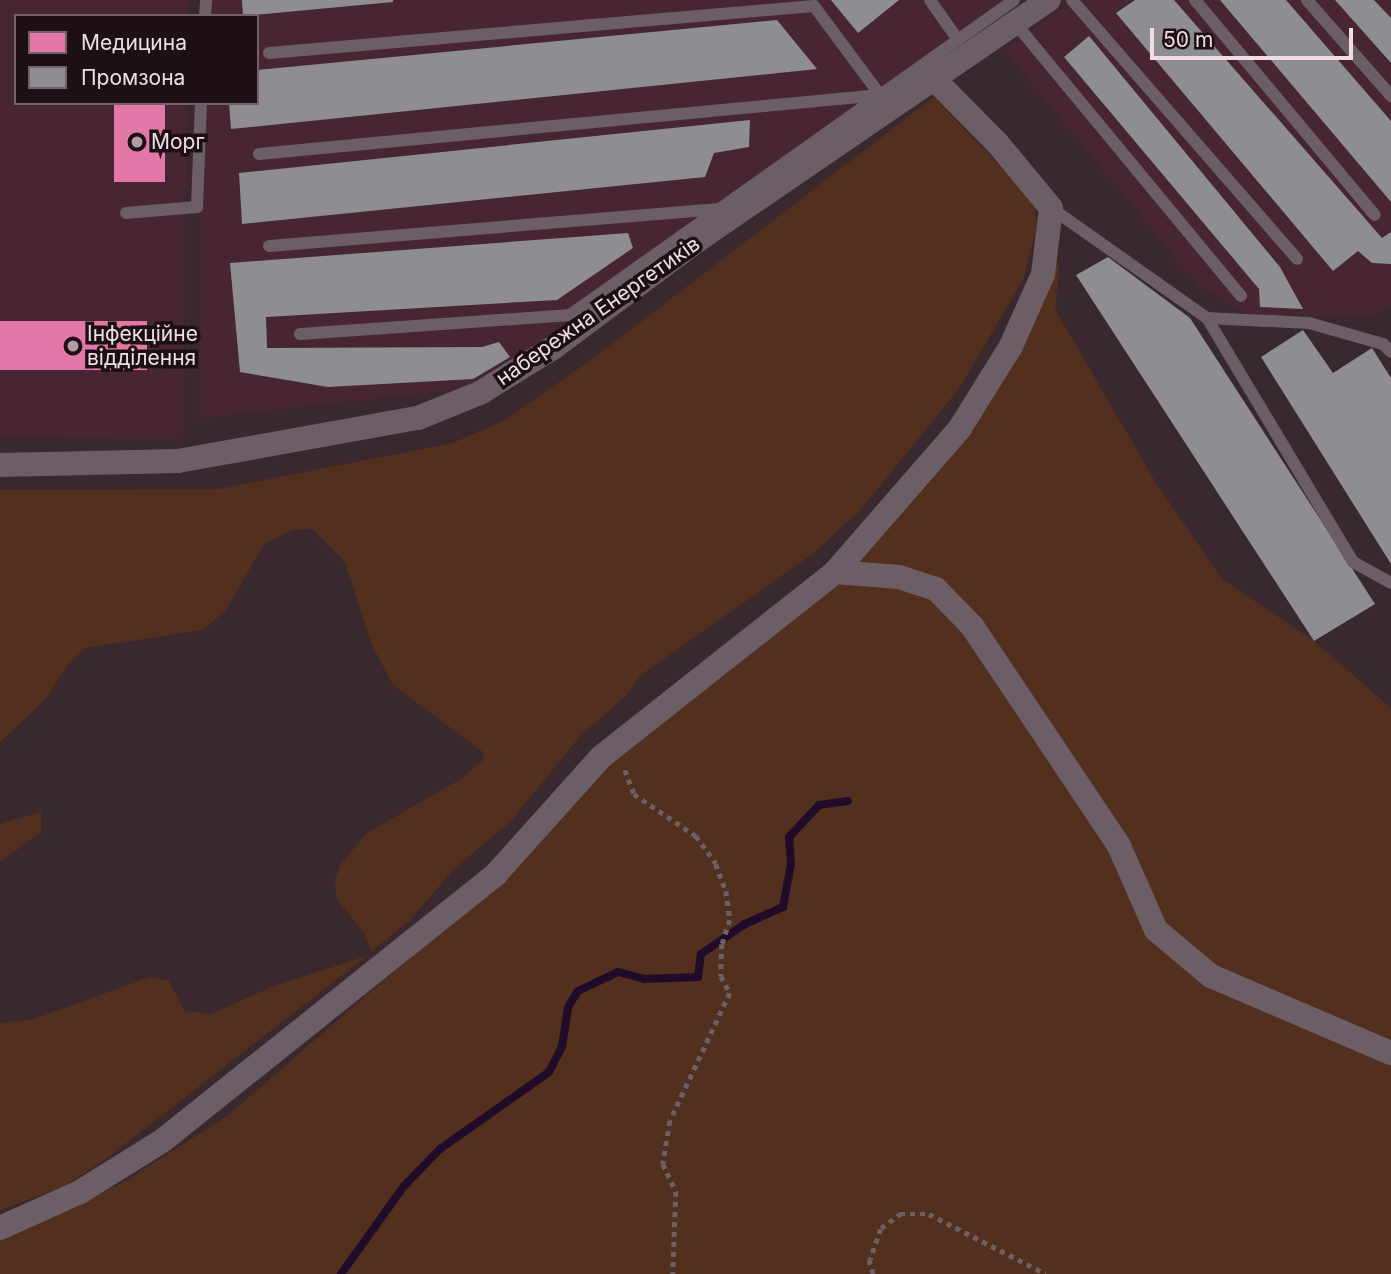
<!DOCTYPE html>
<meta charset="utf-8">
<style>
body{margin:0}
#map{position:relative;width:1391px;height:1274px;overflow:hidden;background:#39282e;font-family:Inter,sans-serif}
div>[style]{position:absolute}
[style*='--x']{left:calc(var(--x)*1px);top:calc(var(--y)*1px);width:calc(var(--w)*1px);rotate:calc(var(--a)*1deg)}
.built>*{inset:0;background:#482631}
.green>*{inset:0;background:#532f1e}
.health>*{inset:0;background:#e377a8;transform-origin:0 0}
.industry>*{inset:0;background:#8d8d92}
.stream>*{height:8px;margin:-4px;padding:0 4px;transform-origin:4px;border-radius:4px;background:#210b2b}
.path>*{height:4.5px;margin-top:-2.25px;transform-origin:0;background:repeating-linear-gradient(90deg,#6c5f65 0 5px,transparent 0 10px)}
.service>*{height:12px;margin:-6px;padding:0 6px;transform-origin:6px;border-radius:6px;background:#6c5e67}
.minor>*{height:24px;margin:-12px;padding:0 12px;transform-origin:12px;border-radius:12px;background:#6c5e67}
.dots>*{width:19px;height:19px;translate:-50% -50%;box-sizing:border-box;border:4px solid #1d1014;border-radius:50%}
span{translate:-50% -50%;white-space:nowrap;text-align:center;line-height:1.15;-webkit-text-stroke:7px #1d1014;paint-order:stroke}
.poi-label{font-size:21px;color:#f0dce1}
.left{translate:0 -50%;text-align:left}
.street-label{font-size:21px;color:#f0dce1}
.legend{position:absolute;left:14px;top:14px;width:245px;height:91px;box-sizing:border-box;background:#1d1014;border:2px solid #716266;margin:0;padding:9px 12px;list-style:none;font-size:21px;color:#f0dce1}
.legend li{display:flex;align-items:center;gap:14px;height:35px}
.legend b{width:35px;border:2px solid #716266}
.scale{position:absolute;left:1150px;top:28px;width:203px;height:32px;box-sizing:border-box;border:4px solid #f0dce1;border-top:0;padding-left:9px;font-size:21px;line-height:24px;white-space:nowrap;color:#f0dce1;-webkit-text-stroke:5px #1d1014;paint-order:stroke}
</style>
<div id="map">
<div class="built">
<div style="clip-path:polygon(0 0,188px 0,188px 16px,16px 16px,16px 103px,187px 103px,183px 439px,0 438px)"></div>
<div style="clip-path:polygon(203px 0,1006px 0,478px 387px,199px 418px,202px 103px,257px 103px,257px 16px,203px 16px)"></div>
<div style="clip-path:polygon(1072px 0,1391px 0,1391px 33px,1374px 46px,1391px 66px,1391px 305px,1372px 315px,1248px 315px,1197px 284px,1004px 50px)"></div>
</div>
<div class="green">
<div style="clip-path:polygon(934px 97px,1020px 187px,1035px 208px,1037px 227px,1023px 280px,958px 390px,859px 512px,811px 555px,641px 675px,627px 695px,581px 735px,511px 821px,455px 868px,410px 920px,371px 952px,364px 933px,337px 899px,335px 881px,340px 865px,367px 833px,461px 779px,483px 760px,483px 752px,393px 685px,371px 643px,345px 562px,312px 529px,292px 530px,264px 544px,226px 610px,203px 630px,85px 648px,67px 666px,46px 699px,0 742px,0 490px,219px 489px,453px 443px,507px 419px,595px 357px)"></div>
<div style="clip-path:polygon(1056px 249px,1059px 272px,1055px 309px,1156px 483px,1222px 579px,1314px 641px,1391px 708px,1391px 1274px,0 1274px,0 1240px,124px 1182px,227px 1116px,499px 881px,574px 794px,794px 604px,931px 458px)"></div>
<div style="clip-path:polygon(41px 812px,41px 832px,0 862px,0 824px)"></div>
<div style="clip-path:polygon(367px 956px,111px 1155px,67px 1185px,0 1210px,0 1023px,31px 1020px,150px 977px,168px 980px,185px 1011px,211px 1014px,271px 987px)"></div>
</div>
<div class="health">
<div style="left:114px;top:103px;width:51px;height:79px"></div>
<div style="left:147px;top:321px;width:49px;height:147px;rotate:90deg"></div>
</div>
<div class="industry">
<div style="clip-path:polygon(242px 0,393px 0,393px 2px,243px 16px)"></div>
<div style="clip-path:polygon(831px 0,899px 0,858px 33px)"></div>
<div style="clip-path:polygon(1135px 0,1174px 0,1382px 238px,1391px 232px,1391px 264px,1372px 263px,1358px 251px,1333px 271px,1116px 13px)"></div>
<div style="clip-path:polygon(1220px 0,1286px 0,1391px 121px,1391px 202px)"></div>
<div style="clip-path:polygon(1335px 0,1374px 0,1391px 18px,1391px 63px)"></div>
<div style="clip-path:polygon(777px 20px,817px 69px,231px 129px,229px 103px,257px 103px,257px 70px)"></div>
<div style="clip-path:polygon(1089px 36px,1280px 267px,1303px 309px,1260px 307px,1259px 289px,1064px 57px)"></div>
<div style="clip-path:polygon(750px 120px,749px 147px,714px 153px,705px 177px,242px 224px,239px 173px)"></div>
<div style="clip-path:polygon(628px 233px,633px 248px,557px 300px,266px 317px,267px 348px,482px 347px,499px 342px,510px 357px,473px 379px,328px 387px,240px 372px,230px 263px)"></div>
<div style="clip-path:polygon(1108px 257px,1190px 318px,1375px 604px,1314px 641px,1076px 275px)"></div>
<div style="clip-path:polygon(1303px 330px,1333px 373px,1372px 348px,1391px 378px,1391px 564px,1261px 357px)"></div>
</div>
<div class="stream">
<div style="--x:341;--y:1274;--w:108;--a:-54.4"></div>
<div style="--x:404;--y:1186;--w:52;--a:-45.8"></div>
<div style="--x:440;--y:1149;--w:133;--a:-35.2"></div>
<div style="--x:549;--y:1072;--w:29;--a:-63"></div>
<div style="--x:562;--y:1046;--w:39;--a:-81"></div>
<div style="--x:568;--y:1007;--w:19;--a:-58"></div>
<div style="--x:578;--y:991;--w:44;--a:-25.4"></div>
<div style="--x:618;--y:972;--w:27;--a:15"></div>
<div style="--x:644;--y:979;--w:54;--a:-2.1"></div>
<div style="--x:698;--y:977;--w:23;--a:-83"></div>
<div style="--x:701;--y:954;--w:53;--a:-34.3"></div>
<div style="--x:745;--y:924;--w:42;--a:-24.1"></div>
<div style="--x:783;--y:907;--w:44;--a:-79.5"></div>
<div style="--x:791;--y:864;--w:27;--a:-94"></div>
<div style="--x:789;--y:837;--w:44;--a:-46.8"></div>
<div style="--x:819;--y:805;--w:29;--a:-8"></div>
</div>
<div class="path">
<div style="--x:625;--y:770;--w:26;--a:69"></div>
<div style="--x:634;--y:794;--w:75;--a:34.1"></div>
<div style="--x:696;--y:836;--w:34;--a:54"></div>
<div style="--x:716;--y:864;--w:29;--a:70"></div>
<div style="--x:726;--y:891;--w:29;--a:82"></div>
<div style="--x:730;--y:920;--w:25;--a:108"></div>
<div style="--x:722;--y:944;--w:32;--a:92"></div>
<div style="--x:721;--y:976;--w:19;--a:62"></div>
<div style="--x:730;--y:993;--w:141;--a:115.1"></div>
<div style="--x:670;--y:1121;--w:44;--a:99.2"></div>
<div style="--x:663;--y:1164;--w:31;--a:65"></div>
<div style="--x:676;--y:1192;--w:82;--a:92.1"></div>
<div style="--x:873;--y:1274;--w:13;--a:-108"></div>
<div style="--x:869;--y:1262;--w:36;--a:-71"></div>
<div style="--x:881;--y:1228;--w:24;--a:-36"></div>
<div style="--x:900;--y:1214;--w:29;--a:0"></div>
<div style="--x:929;--y:1214;--w:131;--a:27.1"></div>
</div>
<div class="service">
<div style="--x:930;--y:0;--w:49;--a:55"></div>
<div style="--x:1072;--y:0;--w:343;--a:49"></div>
<div style="--x:1195;--y:0;--w:280;--a:50.1"></div>
<div style="--x:1307;--y:0;--w:128;--a:48.8"></div>
<div style="--x:205;--y:16;--w:16;--a:-86"></div>
<div style="--x:1016;--y:24;--w:353;--a:50.4"></div>
<div style="--x:269;--y:53;--w:547;--a:-4.93"></div>
<div style="--x:814;--y:6;--w:111;--a:53.4"></div>
<div style="--x:259;--y:154;--w:624;--a:-5.43"></div>
<div style="--x:1051;--y:208;--w:191;--a:35.2"></div>
<div style="--x:1207;--y:318;--w:102;--a:2.8"></div>
<div style="--x:1309;--y:323;--w:77;--a:15.8"></div>
<div style="--x:1383;--y:344;--w:11;--a:45"></div>
<div style="--x:126;--y:213;--w:71;--a:-4.8"></div>
<div style="--x:197;--y:207;--w:104;--a:-87.8"></div>
<div style="--x:269;--y:246;--w:452;--a:-4.7"></div>
<div style="--x:1207;--y:318;--w:284;--a:59.1"></div>
<div style="--x:1353;--y:562;--w:43;--a:28.9"></div>
<div style="--x:300;--y:334;--w:271;--a:-4"></div>
<div style="--x:570;--y:315;--w:544;--a:-35.35"></div>
</div>
<div class="minor">
<div style="--x:0;--y:465;--w:178;--a:-1.3"></div>
<div style="--x:178;--y:461;--w:244;--a:-10.2"></div>
<div style="--x:418;--y:418;--w:67;--a:-22"></div>
<div style="--x:480;--y:393;--w:86;--a:-31.7"></div>
<div style="--x:553;--y:348;--w:181;--a:-36.7"></div>
<div style="--x:698;--y:240;--w:425;--a:-34.4"></div>
<div style="--x:835;--y:572;--w:64;--a:4.5"></div>
<div style="--x:899;--y:577;--w:39;--a:18"></div>
<div style="--x:936;--y:589;--w:52;--a:45.8"></div>
<div style="--x:972;--y:626;--w:265;--a:56.2"></div>
<div style="--x:1119;--y:846;--w:92;--a:66.2"></div>
<div style="--x:1156;--y:930;--w:72;--a:39.9"></div>
<div style="--x:1211;--y:976;--w:196;--a:23.2"></div>
<div style="--x:0;--y:1228;--w:88;--a:-24.2"></div>
<div style="--x:80;--y:1192;--w:97;--a:-31.9"></div>
<div style="--x:162;--y:1141;--w:428;--a:-38.6"></div>
<div style="--x:496;--y:874;--w:157;--a:-48.1"></div>
<div style="--x:601;--y:757;--w:298;--a:-38.3"></div>
<div style="--x:835;--y:572;--w:191;--a:-49"></div>
<div style="--x:960;--y:428;--w:97;--a:-58.1"></div>
<div style="--x:1011;--y:346;--w:79;--a:-66"></div>
<div style="--x:1043;--y:274;--w:66;--a:-83.1"></div>
<div style="--x:1051;--y:208;--w:83;--a:-129.6"></div>
<div style="--x:998;--y:144;--w:90;--a:-134.5"></div>
</div>
<div class="dots">
<div style="left:137px;top:142px;background:#b09da2"></div>
<div style="left:73px;top:346px;background:#b09da2"></div>
</div>
<div class="poi-label">
<span class="left" style="left:151px;top:142px">Морг</span>
<span class="left" style="left:87px;top:346px">Інфекційне<br>відділення</span>
</div>
<div class="street-label">
<span style="left:598px;top:311px;rotate:-35deg">набережна Енергетиків</span>
</div>
<ul class="legend">
<li><b style="height:19px;background:#e377a8"></b>Медицина</li>
<li><b style="height:19px;background:#8d8d92"></b>Промзона</li>
</ul>
<div class="scale">50 m</div>
</div>
